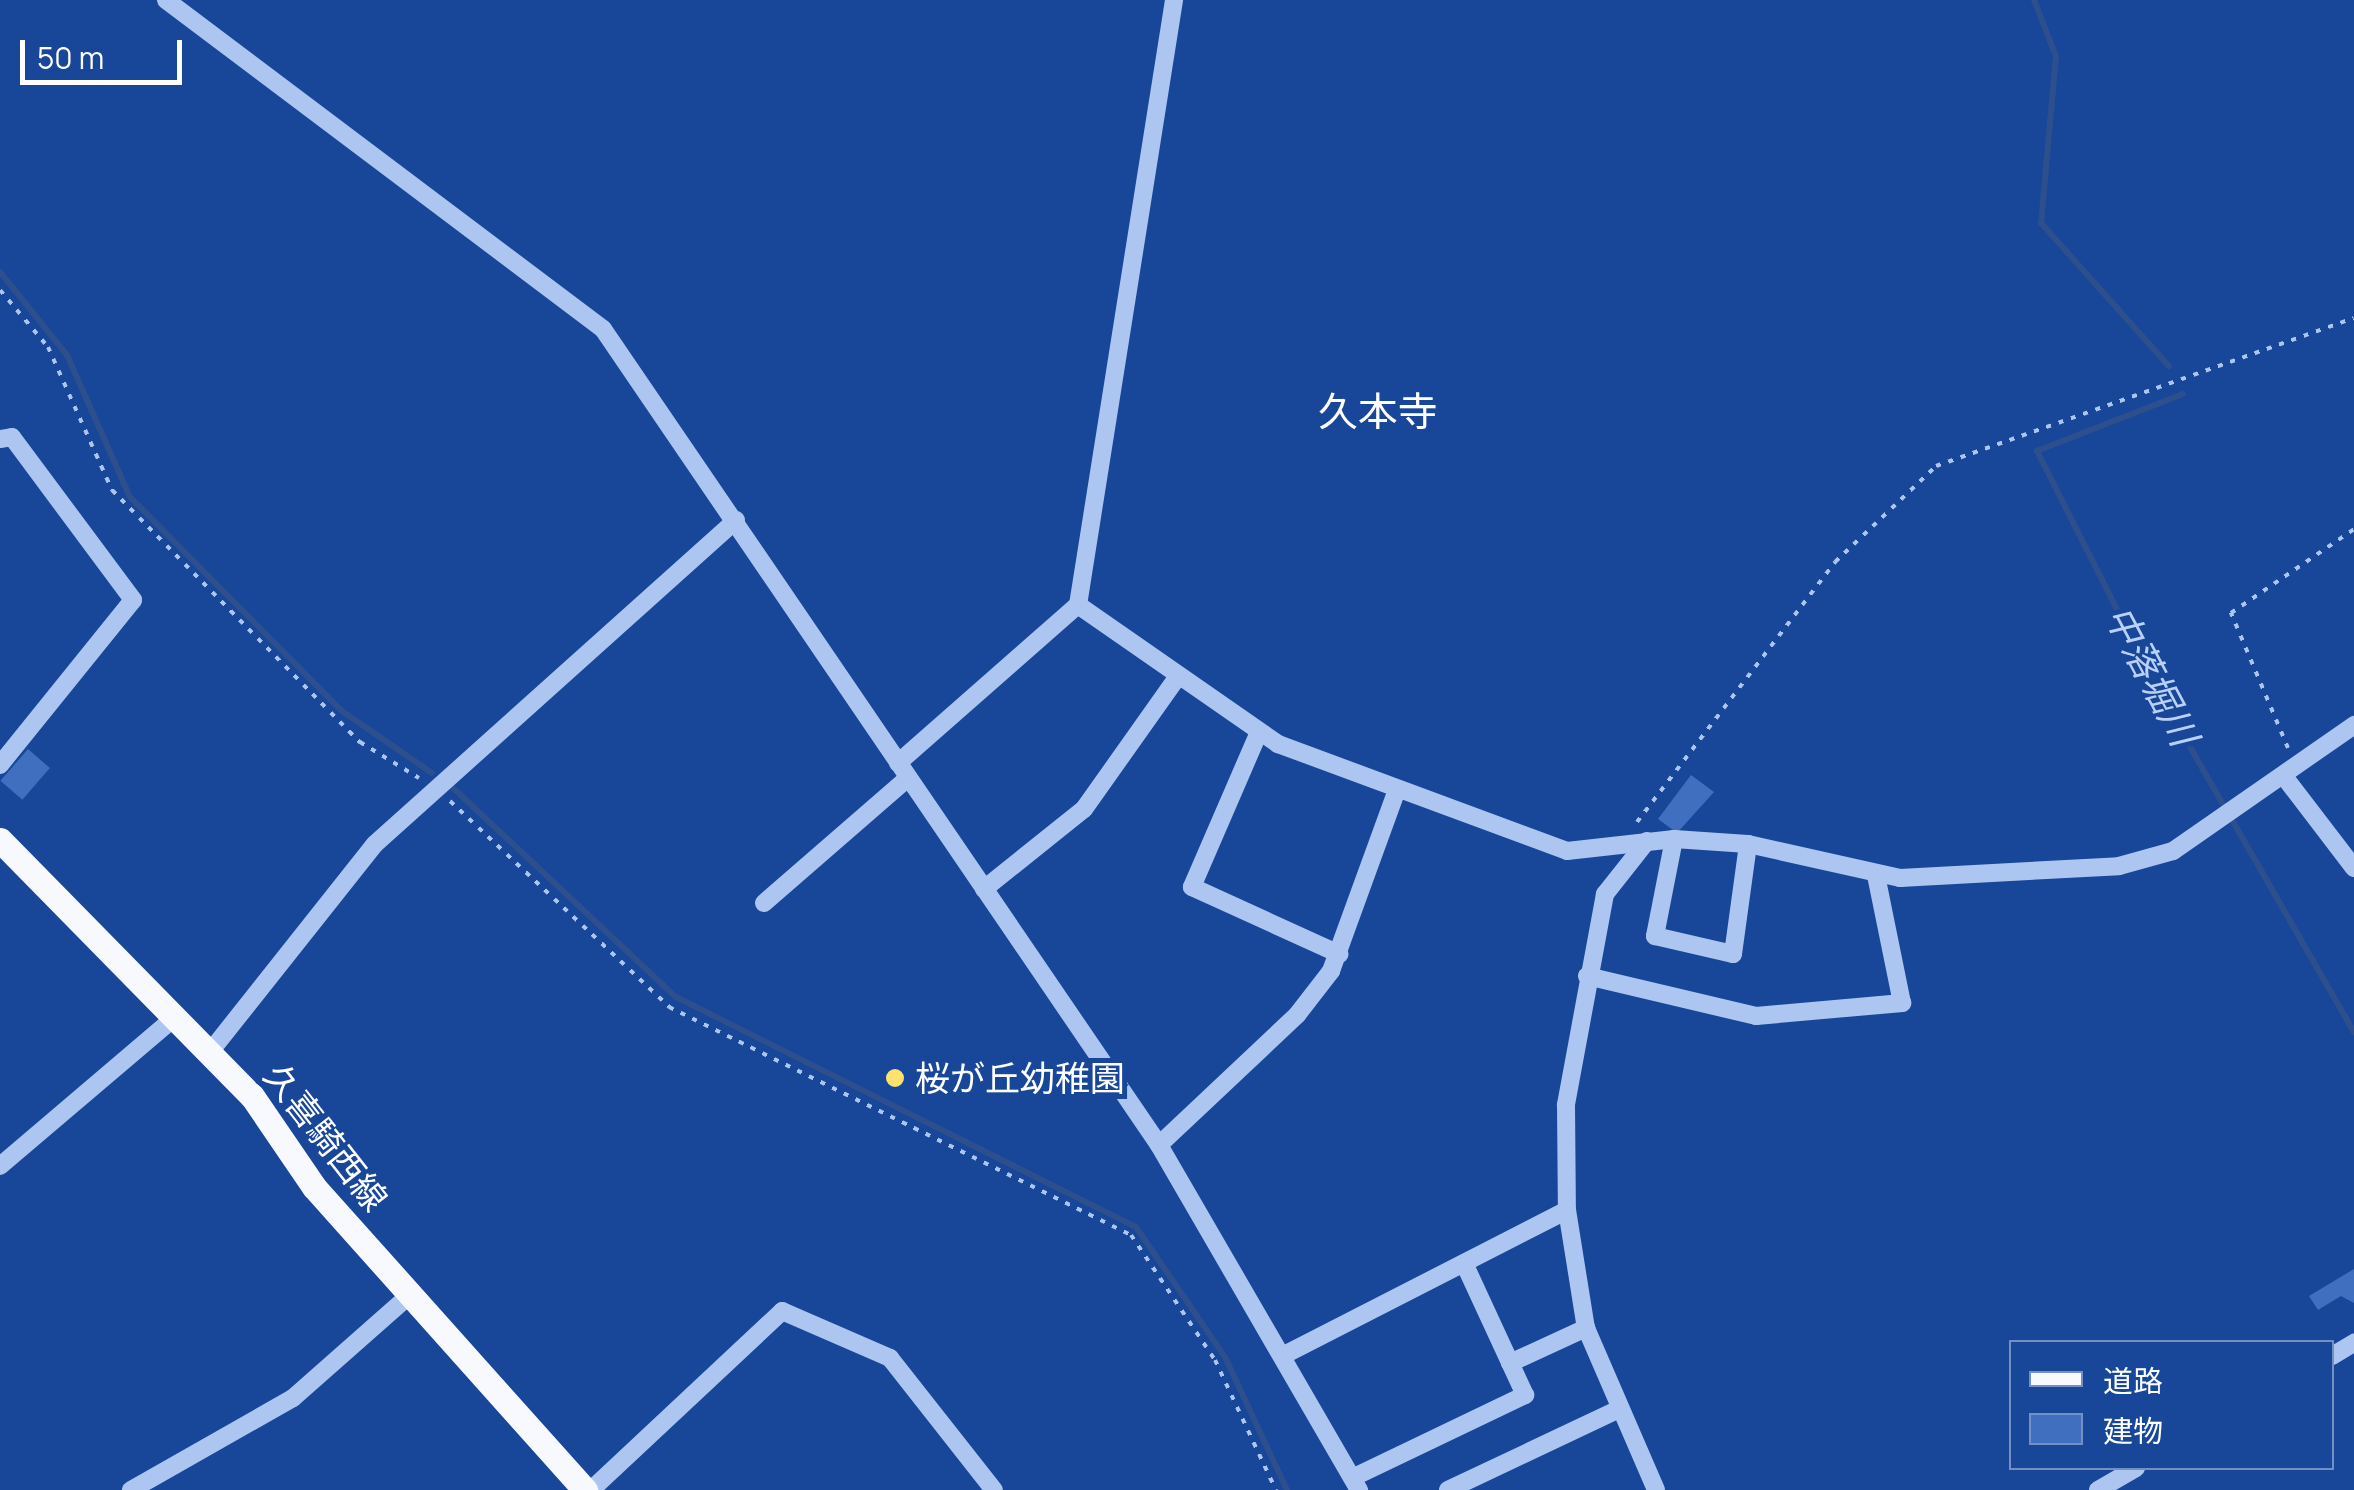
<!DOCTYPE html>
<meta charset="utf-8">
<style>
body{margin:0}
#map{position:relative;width:2354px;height:1490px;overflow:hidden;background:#184699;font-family:Manrope,"Noto Sans JP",sans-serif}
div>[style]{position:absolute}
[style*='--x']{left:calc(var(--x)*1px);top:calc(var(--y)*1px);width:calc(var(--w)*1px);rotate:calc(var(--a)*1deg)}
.stream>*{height:6px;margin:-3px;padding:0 3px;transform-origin:3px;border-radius:3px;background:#2e4f8d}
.building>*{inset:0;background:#416fc0;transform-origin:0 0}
.path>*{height:4px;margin-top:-2px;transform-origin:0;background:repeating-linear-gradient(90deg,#acc6f1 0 5px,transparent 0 13px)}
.minor>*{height:18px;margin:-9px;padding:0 9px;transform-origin:9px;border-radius:9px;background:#acc6f1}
.major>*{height:25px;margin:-12.5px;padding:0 12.5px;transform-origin:12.5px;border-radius:12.5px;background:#f7f9ff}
.dots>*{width:28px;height:28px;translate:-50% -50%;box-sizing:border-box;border:5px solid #184699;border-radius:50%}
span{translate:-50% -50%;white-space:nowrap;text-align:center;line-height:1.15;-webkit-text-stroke:10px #184699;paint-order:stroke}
.poi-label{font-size:35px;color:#fff}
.left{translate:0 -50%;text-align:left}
.street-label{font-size:35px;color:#fff}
.water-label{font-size:38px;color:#b9d1f8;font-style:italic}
.quarter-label{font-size:40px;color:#fff}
.legend{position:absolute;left:2009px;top:1340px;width:325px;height:130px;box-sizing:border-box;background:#184699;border:2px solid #7490c2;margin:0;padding:12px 18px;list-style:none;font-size:30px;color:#fff}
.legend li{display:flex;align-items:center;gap:20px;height:50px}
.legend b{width:50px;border:2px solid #7490c2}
.scale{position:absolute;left:20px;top:40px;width:162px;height:45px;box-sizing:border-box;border:5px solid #fff;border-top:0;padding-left:12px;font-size:30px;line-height:35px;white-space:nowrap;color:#fff;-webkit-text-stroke:8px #184699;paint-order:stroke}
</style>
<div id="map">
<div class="stream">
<div style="--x:2034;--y:0;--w:60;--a:68.6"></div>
<div style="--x:2056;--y:56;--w:168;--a:95.1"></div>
<div style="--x:2041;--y:223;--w:192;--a:48.2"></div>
<div style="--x:0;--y:272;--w:107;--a:51.1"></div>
<div style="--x:67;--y:355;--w:155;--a:66.1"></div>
<div style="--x:130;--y:497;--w:301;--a:45.3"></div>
<div style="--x:342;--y:711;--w:109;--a:34.6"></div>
<div style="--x:2183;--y:394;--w:157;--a:158.7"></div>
<div style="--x:2037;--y:451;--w:271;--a:63.2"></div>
<div style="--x:2159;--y:693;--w:391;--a:60.1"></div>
<div style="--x:450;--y:785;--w:310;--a:43.2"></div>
<div style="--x:676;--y:997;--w:514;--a:26.57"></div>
<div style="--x:1136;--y:1227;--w:158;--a:55.6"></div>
<div style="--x:1225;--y:1357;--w:147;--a:65"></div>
</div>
<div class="building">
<div style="left:28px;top:749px;width:29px;height:42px;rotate:41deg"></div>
<div style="clip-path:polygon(1691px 775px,1714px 792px,1677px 833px,1658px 819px)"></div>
<div style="clip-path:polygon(2354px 1269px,2354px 1303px,2341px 1296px,2318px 1310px,2309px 1296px)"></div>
</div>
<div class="path">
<div style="--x:0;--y:290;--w:75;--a:49.9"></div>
<div style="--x:48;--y:347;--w:157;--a:65.9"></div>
<div style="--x:112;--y:490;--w:354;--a:45.5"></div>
<div style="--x:360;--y:742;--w:69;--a:31.4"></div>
<div style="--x:2288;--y:748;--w:147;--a:-112.9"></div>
<div style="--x:2231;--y:613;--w:149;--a:-34.3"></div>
<div style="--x:450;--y:801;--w:301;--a:43.2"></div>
<div style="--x:669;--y:1007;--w:515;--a:26.27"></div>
<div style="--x:1131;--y:1235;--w:151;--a:56.1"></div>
<div style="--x:1215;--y:1360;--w:144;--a:64.9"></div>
<div style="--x:1637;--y:822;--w:327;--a:-52.7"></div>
<div style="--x:1835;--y:562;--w:139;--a:-43.5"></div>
<div style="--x:1936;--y:466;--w:443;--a:-19.5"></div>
</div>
<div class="minor">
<div style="--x:166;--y:0;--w:547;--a:36.97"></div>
<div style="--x:603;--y:329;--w:987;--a:55.73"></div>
<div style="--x:1159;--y:1145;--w:399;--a:59.9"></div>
<div style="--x:0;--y:439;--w:12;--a:-9"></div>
<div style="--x:12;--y:437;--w:203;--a:53.4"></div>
<div style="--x:133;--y:600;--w:212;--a:128.9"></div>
<div style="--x:1078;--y:605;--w:244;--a:34.8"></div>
<div style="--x:1278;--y:744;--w:308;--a:20.3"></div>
<div style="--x:1567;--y:851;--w:108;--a:-6.4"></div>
<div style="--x:1674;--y:839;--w:74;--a:3.9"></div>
<div style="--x:1748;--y:844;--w:156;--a:12.6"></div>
<div style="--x:1900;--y:878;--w:219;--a:-3.1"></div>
<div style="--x:2119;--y:866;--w:56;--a:-15.5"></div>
<div style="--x:2173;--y:851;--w:221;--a:-34.8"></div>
<div style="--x:1259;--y:732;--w:169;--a:113.4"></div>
<div style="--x:1192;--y:887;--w:162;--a:24.5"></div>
<div style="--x:898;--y:763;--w:240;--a:-41.3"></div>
<div style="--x:1078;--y:605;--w:613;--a:-80.98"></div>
<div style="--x:2286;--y:779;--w:112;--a:52.6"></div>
<div style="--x:1674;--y:839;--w:99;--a:101.1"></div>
<div style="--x:1655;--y:936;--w:80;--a:13"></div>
<div style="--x:1733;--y:954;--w:111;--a:-82.2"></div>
<div style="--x:1647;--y:841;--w:68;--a:128.4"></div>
<div style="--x:1605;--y:894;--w:215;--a:100.5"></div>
<div style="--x:1566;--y:1105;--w:105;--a:89.5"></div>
<div style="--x:1567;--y:1210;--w:120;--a:80.9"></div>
<div style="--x:1586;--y:1328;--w:176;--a:66.6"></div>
<div style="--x:984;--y:889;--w:128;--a:-38.7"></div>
<div style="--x:1084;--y:809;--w:163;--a:-54.7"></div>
<div style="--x:764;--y:903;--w:191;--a:-41"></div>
<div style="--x:1587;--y:976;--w:174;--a:13.3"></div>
<div style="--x:1756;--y:1016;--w:147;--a:-5.1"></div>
<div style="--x:1902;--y:1003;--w:131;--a:-101.5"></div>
<div style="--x:210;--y:1052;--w:265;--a:-51.6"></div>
<div style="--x:375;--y:844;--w:485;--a:-41.9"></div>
<div style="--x:1159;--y:1145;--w:190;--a:-43.3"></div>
<div style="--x:1297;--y:1015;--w:56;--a:-52.3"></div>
<div style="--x:1331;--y:971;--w:187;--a:-70"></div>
<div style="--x:0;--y:1166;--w:231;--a:-40.4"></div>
<div style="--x:1284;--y:1355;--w:318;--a:-27.1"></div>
<div style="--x:2332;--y:1356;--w:26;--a:-31"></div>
<div style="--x:1510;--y:1363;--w:84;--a:-24.7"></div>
<div style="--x:1354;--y:1477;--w:190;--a:-25.6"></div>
<div style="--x:1525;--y:1395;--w:145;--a:-114.8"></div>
<div style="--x:131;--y:1490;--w:186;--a:-29.6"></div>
<div style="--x:293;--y:1398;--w:159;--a:-41.4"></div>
<div style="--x:591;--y:1490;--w:262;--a:-43.1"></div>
<div style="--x:782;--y:1311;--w:118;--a:23.5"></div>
<div style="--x:890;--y:1358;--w:168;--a:51.8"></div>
<div style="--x:1448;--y:1490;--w:185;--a:-25.3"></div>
<div style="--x:2098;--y:1490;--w:44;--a:-30.1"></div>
</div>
<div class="major">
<div style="--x:0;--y:840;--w:359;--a:45.5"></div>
<div style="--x:252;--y:1096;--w:110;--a:55.7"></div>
<div style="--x:314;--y:1187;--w:407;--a:48.2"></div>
</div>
<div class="dots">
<div style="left:895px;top:1078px;background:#ffe16d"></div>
</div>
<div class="poi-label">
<span class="left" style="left:915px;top:1078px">桜が丘幼稚園</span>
</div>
<div class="street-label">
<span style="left:326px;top:1137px;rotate:52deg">久喜騎西線</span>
</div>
<div class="water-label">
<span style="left:2152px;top:675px;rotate:62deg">中落堀川</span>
</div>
<div class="quarter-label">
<span style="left:1378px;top:411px">久本寺</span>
</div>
<ul class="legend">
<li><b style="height:12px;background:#f7f9ff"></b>道路</li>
<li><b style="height:28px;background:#416fc0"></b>建物</li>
</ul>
<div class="scale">50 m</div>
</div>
